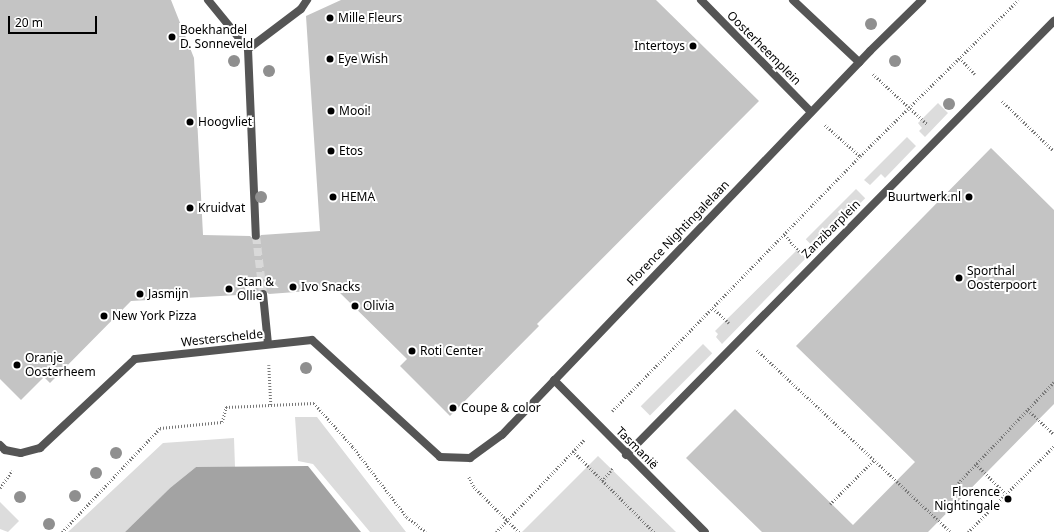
<!DOCTYPE html>
<meta charset="utf-8">
<style>
body{margin:0}
#map{position:relative;width:1054px;height:532px;overflow:hidden;background:#fff;font-family:"Noto Sans",sans-serif}
div>[style]{position:absolute}
[style*='--x']{left:calc(var(--x)*1px);top:calc(var(--y)*1px);width:calc(var(--w)*1px);rotate:calc(var(--a)*1deg)}
.green>*{inset:0;background:#dcdcdc;transform-origin:0 0}
.water>*{inset:0;background:#a3a3a3}
.building>*{inset:0;background:#c4c4c4}
.pedestrian-tunnel>*{height:8px;margin-top:-4px;transform-origin:0;background:repeating-linear-gradient(90deg,#d9d9d9 0 8px,transparent 0 12px)}
.path>*{height:2.5px;margin-top:-1.25px;transform-origin:0;background:repeating-linear-gradient(90deg,#777 0 1px,transparent 0 3px)}
.pedestrian>*{height:8px;margin:-4px;padding:0 4px;transform-origin:4px;border-radius:4px;background:#555}
.minor>*{height:8px;margin:-4px;padding:0 4px;transform-origin:4px;border-radius:4px;background:#555}
.trees>*{width:12px;height:12px;margin:-6px;border-radius:50%;background:#8f8f8f}
.dots>*{width:11px;height:11px;translate:-50% -50%;box-sizing:border-box;border:2px solid #fff;border-radius:50%}
span{translate:-50% -50%;white-space:nowrap;text-align:center;line-height:1.15;-webkit-text-stroke:4px #fff;paint-order:stroke}
.poi-label{font-size:12px;color:#000}
.left{translate:0 -50%;text-align:left}
.right{translate:-100% -50%;text-align:right}
.street-label{font-size:12px;color:#000}
.scale{position:absolute;left:8px;top:16px;width:89px;height:18px;box-sizing:border-box;border:2px solid #000;border-top:0;padding-left:5px;font-size:12px;line-height:14px;white-space:nowrap;color:#000;-webkit-text-stroke:3px #fff;paint-order:stroke}
</style>
<div id="map">
<div class="green">
<div style="clip-path:polygon(938px 103px,948px 113px,925px 137px,919px 131px,922px 128px,918px 123px)"></div>
<div style="clip-path:polygon(907px 137px,916px 146px,885px 178px,881px 174px,870px 185px,864px 180px)"></div>
<div style="left:856px;top:189px;width:13px;height:71px;rotate:45deg"></div>
<div style="clip-path:polygon(797px 250px,806px 258px,722px 344px,716px 337px,718px 334px,715px 331px)"></div>
<div style="left:703px;top:344px;width:13px;height:88px;rotate:45deg"></div>
<div style="clip-path:polygon(295px 417px,317px 417px,406px 532px,370px 532px,313px 464px,298px 461px)"></div>
<div style="clip-path:polygon(234px 438px,235px 467px,196px 467px,170px 488px,125px 532px,68px 532px,163px 443px)"></div>
<div style="clip-path:polygon(598px 456px,676px 532px,522px 532px)"></div>
<div style="clip-path:polygon(0 502px,19px 521px,8px 532px,0 529px)"></div>
</div>
<div class="water">
<div style="clip-path:polygon(308px 466px,361px 532px,125px 532px,170px 488px,196px 467px)"></div>
</div>
<div class="building">
<div style="clip-path:polygon(0 0,171px 0,194px 58px,203px 235px,250px 236px,256px 241px,261px 235px,320px 231px,306px 16px,341px 0,656px 0,759px 101px,537px 324px,539px 326px,450px 416px,400px 366px,407px 359px,336px 289px,269px 294px,263px 289px,258px 294px,131px 301px,50px 383px,44px 377px,21px 400px,0 379px)"></div>
<div style="clip-path:polygon(991px 148px,1054px 210px,1054px 404px,928px 532px,762px 532px,686px 458px,735px 409px,853px 525px,915px 462px,796px 346px)"></div>
</div>
<div class="pedestrian-tunnel">
<div style="--x:256;--y:236;--w:58;--a:83.1"></div>
</div>
<div class="path">
<div style="--x:960;--y:58;--w:22;--a:47"></div>
<div style="--x:873;--y:74;--w:74;--a:42.8"></div>
<div style="--x:1002;--y:101;--w:72;--a:43.9"></div>
<div style="--x:825;--y:125;--w:47;--a:41.5"></div>
<div style="--x:785;--y:235;--w:23;--a:49"></div>
<div style="--x:713;--y:308;--w:22;--a:43"></div>
<div style="--x:757;--y:350;--w:266;--a:43.2"></div>
<div style="--x:269;--y:365;--w:40;--a:87.1"></div>
<div style="--x:1028;--y:410;--w:35;--a:43"></div>
<div style="--x:612;--y:411;--w:356;--a:-45.8"></div>
<div style="--x:860;--y:156;--w:222;--a:-44.6"></div>
<div style="--x:573;--y:451;--w:115;--a:45"></div>
<div style="--x:976;--y:464;--w:42;--a:45"></div>
<div style="--x:469;--y:477;--w:11;--a:63"></div>
<div style="--x:474;--y:487;--w:64;--a:45"></div>
<div style="--x:602;--y:481;--w:17;--a:-50"></div>
<div style="--x:958;--y:483;--w:139;--a:-46.5"></div>
<div style="--x:0;--y:488;--w:21;--a:-55"></div>
<div style="--x:830;--y:504;--w:61;--a:-45"></div>
<div style="--x:62;--y:532;--w:143;--a:-46.7"></div>
<div style="--x:160;--y:428;--w:62;--a:-5.5"></div>
<div style="--x:222;--y:422;--w:16;--a:-75"></div>
<div style="--x:226;--y:407;--w:88;--a:-2.6"></div>
<div style="--x:314;--y:403;--w:59;--a:48.4"></div>
<div style="--x:353;--y:447;--w:88;--a:52.4"></div>
<div style="--x:407;--y:517;--w:24;--a:38"></div>
<div style="--x:496;--y:532;--w:129;--a:-46.3"></div>
<div style="--x:968;--y:532;--w:122;--a:-45"></div>
</div>
<div class="pedestrian">
<div style="--x:208;--y:0;--w:63;--a:50.8"></div>
<div style="--x:248;--y:49;--w:187;--a:87.6"></div>
<div style="--x:248;--y:49;--w:66;--a:-37"></div>
<div style="--x:301;--y:9;--w:11;--a:-56"></div>
<div style="--x:263;--y:294;--w:50;--a:84.3"></div>
</div>
<div class="minor">
<div style="--x:701;--y:0;--w:157;--a:45.5"></div>
<div style="--x:793;--y:0;--w:91;--a:43.2"></div>
<div style="--x:554;--y:380;--w:214;--a:45.2"></div>
<div style="--x:0;--y:445;--w:7;--a:45"></div>
<div style="--x:5;--y:450;--w:16;--a:11"></div>
<div style="--x:21;--y:453;--w:20;--a:-15"></div>
<div style="--x:40;--y:448;--w:130;--a:-43.1"></div>
<div style="--x:135;--y:359;--w:178;--a:-6.1"></div>
<div style="--x:312;--y:340;--w:173;--a:42.4"></div>
<div style="--x:440;--y:457;--w:30;--a:2"></div>
<div style="--x:470;--y:458;--w:39;--a:-36"></div>
<div style="--x:502;--y:435;--w:532;--a:-46.22"></div>
<div style="--x:870;--y:51;--w:73;--a:-44.4"></div>
<div style="--x:626;--y:455;--w:610;--a:-45.4"></div>
</div>
<div class="trees">
<div style="left:871px;top:24px"></div>
<div style="left:234px;top:61px"></div>
<div style="left:895px;top:61px"></div>
<div style="left:269px;top:71px"></div>
<div style="left:949px;top:104px"></div>
<div style="left:261px;top:197px"></div>
<div style="left:306px;top:368px"></div>
<div style="left:116px;top:453px"></div>
<div style="left:96px;top:473px"></div>
<div style="left:75px;top:496px"></div>
<div style="left:20px;top:497px"></div>
<div style="left:49px;top:524px"></div>
</div>
<div class="dots">
<div style="left:330px;top:18px;background:#000"></div>
<div style="left:172px;top:37px;background:#000"></div>
<div style="left:693px;top:46px;background:#000"></div>
<div style="left:330px;top:59px;background:#000"></div>
<div style="left:331px;top:111px;background:#000"></div>
<div style="left:190px;top:122px;background:#000"></div>
<div style="left:331px;top:151px;background:#000"></div>
<div style="left:333px;top:197px;background:#000"></div>
<div style="left:969px;top:197px;background:#000"></div>
<div style="left:190px;top:208px;background:#000"></div>
<div style="left:959px;top:278px;background:#000"></div>
<div style="left:293px;top:287px;background:#000"></div>
<div style="left:229px;top:289px;background:#000"></div>
<div style="left:140px;top:294px;background:#000"></div>
<div style="left:355px;top:306px;background:#000"></div>
<div style="left:104px;top:316px;background:#000"></div>
<div style="left:412px;top:351px;background:#000"></div>
<div style="left:17px;top:365px;background:#000"></div>
<div style="left:453px;top:408px;background:#000"></div>
<div style="left:1008px;top:499px;background:#000"></div>
</div>
<div class="poi-label">
<span class="left" style="left:338px;top:18px">Mille Fleurs</span>
<span class="left" style="left:180px;top:37px">Boekhandel<br>D. Sonneveld</span>
<span class="right" style="left:685px;top:46px">Intertoys</span>
<span class="left" style="left:338px;top:59px">Eye Wish</span>
<span class="left" style="left:339px;top:111px">Mooi!</span>
<span class="left" style="left:198px;top:122px">Hoogvliet</span>
<span class="left" style="left:339px;top:151px">Etos</span>
<span class="left" style="left:341px;top:197px">HEMA</span>
<span class="right" style="left:961px;top:197px">Buurtwerk.nl</span>
<span class="left" style="left:198px;top:208px">Kruidvat</span>
<span class="left" style="left:967px;top:278px">Sporthal<br>Oosterpoort</span>
<span class="left" style="left:237px;top:289px">Stan &amp;<br>Ollie</span>
<span class="left" style="left:301px;top:287px">Ivo Snacks</span>
<span class="left" style="left:148px;top:294px">Jasmijn</span>
<span class="left" style="left:363px;top:306px">Olivia</span>
<span class="left" style="left:112px;top:316px">New York Pizza</span>
<span class="left" style="left:420px;top:351px">Roti Center</span>
<span class="left" style="left:25px;top:365px">Oranje<br>Oosterheem</span>
<span class="left" style="left:461px;top:408px">Coupe &amp; color</span>
<span class="right" style="left:1000px;top:499px">Florence<br>Nightingale</span>
</div>
<div class="street-label">
<span style="left:764px;top:48px;rotate:45deg">Oosterheemplein</span>
<span style="left:831px;top:229px;rotate:-45deg">Zanzibarplein</span>
<span style="left:678px;top:233px;rotate:-46deg">Florence Nightingalelaan</span>
<span style="left:222px;top:338px;rotate:-6deg">Westerschelde</span>
<span style="left:637px;top:448px;rotate:45deg">Tasmanië</span>
</div>
<div class="scale">20 m</div>
</div>
